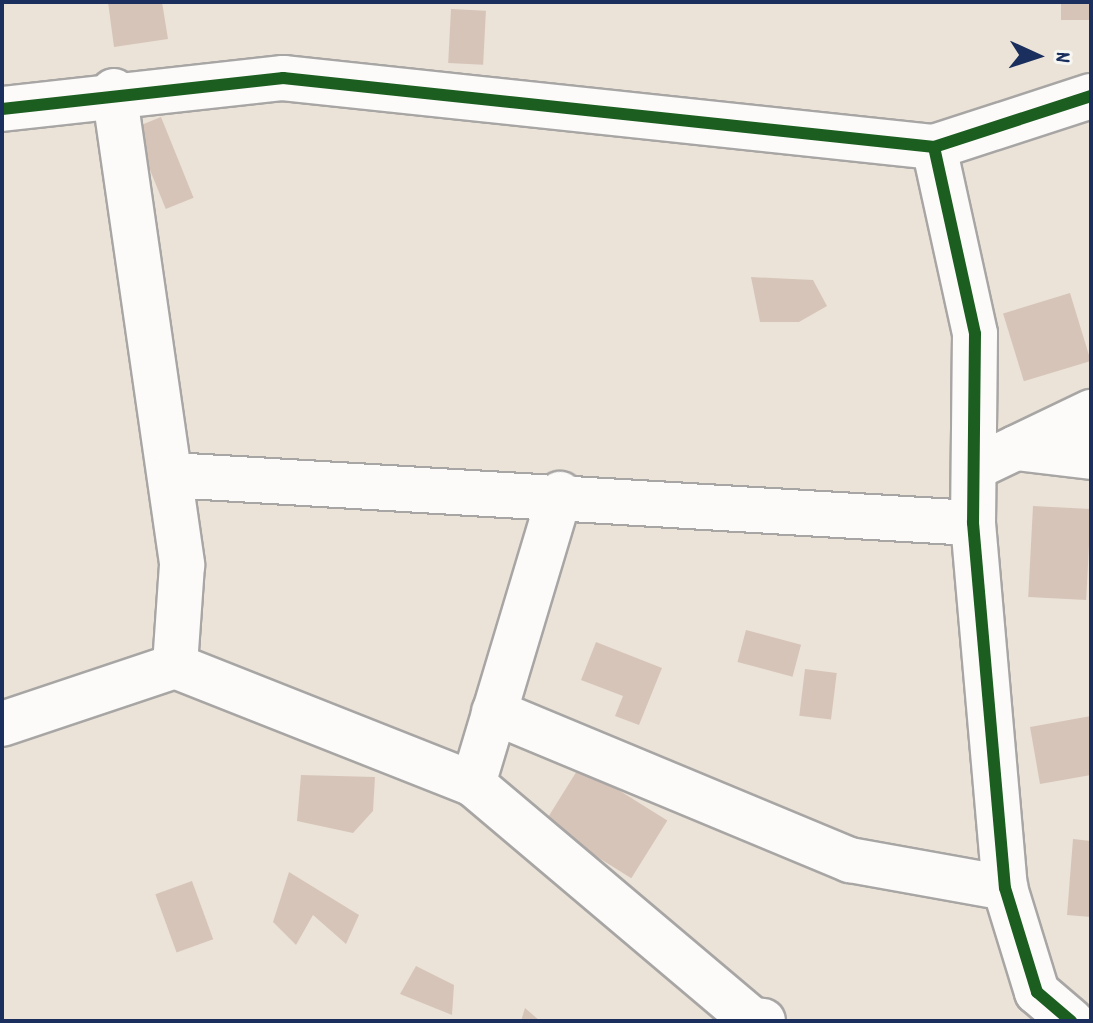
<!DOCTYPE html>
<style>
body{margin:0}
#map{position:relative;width:1093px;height:1023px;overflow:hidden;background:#ebe3d7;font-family:Dekko,sans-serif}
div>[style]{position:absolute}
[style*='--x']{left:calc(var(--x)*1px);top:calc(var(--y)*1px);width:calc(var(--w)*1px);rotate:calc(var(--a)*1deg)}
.building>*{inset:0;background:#d7c4b9;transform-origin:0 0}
.roads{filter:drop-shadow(2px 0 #a8a6a5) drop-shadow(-2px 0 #a8a6a5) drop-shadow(0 2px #a8a6a5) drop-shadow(0 -2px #a8a6a5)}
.minor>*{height:44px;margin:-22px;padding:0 22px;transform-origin:22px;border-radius:22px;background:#fcfbf9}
.cycleway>*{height:12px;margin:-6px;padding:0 6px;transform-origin:6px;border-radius:6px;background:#1b5e20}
span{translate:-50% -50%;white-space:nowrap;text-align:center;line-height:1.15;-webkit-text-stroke:6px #f6f6f2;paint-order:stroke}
.frame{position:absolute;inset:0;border:4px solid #1b2f5e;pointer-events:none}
.north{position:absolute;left:997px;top:16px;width:80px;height:80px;-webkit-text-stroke:6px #f6f6f2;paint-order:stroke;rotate:93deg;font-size:22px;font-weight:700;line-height:32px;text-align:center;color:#1b2f5e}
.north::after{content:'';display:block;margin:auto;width:28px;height:36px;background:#1b2f5e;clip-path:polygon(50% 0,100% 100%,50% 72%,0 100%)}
</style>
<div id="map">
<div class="building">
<div style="clip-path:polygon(108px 2px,162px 2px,168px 39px,114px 47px)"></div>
<div style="left:1061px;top:2px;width:30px;height:18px"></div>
<div style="left:451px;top:9px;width:35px;height:54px;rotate:3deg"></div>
<div style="left:161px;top:117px;width:87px;height:30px;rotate:68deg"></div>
<div style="clip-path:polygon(751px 277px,813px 280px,827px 306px,799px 322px,760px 322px)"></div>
<div style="left:1070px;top:293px;width:71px;height:70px;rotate:73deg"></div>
<div style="left:1033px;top:506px;width:58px;height:91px;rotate:3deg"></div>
<div style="left:746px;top:630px;width:57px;height:33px;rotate:15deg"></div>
<div style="clip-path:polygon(596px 642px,662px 668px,639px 725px,615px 716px,623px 696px,581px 680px)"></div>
<div style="left:805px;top:669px;width:32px;height:47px;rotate:7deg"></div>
<div style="clip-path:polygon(1091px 716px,1091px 775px,1040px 784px,1030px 727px)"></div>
<div style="left:580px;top:766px;width:103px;height:68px;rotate:32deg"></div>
<div style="clip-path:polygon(301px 775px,375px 777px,373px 811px,353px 833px,297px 821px)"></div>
<div style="clip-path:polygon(1073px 839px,1091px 841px,1091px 917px,1067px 915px)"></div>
<div style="clip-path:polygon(289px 872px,359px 915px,346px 944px,313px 915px,296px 945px,273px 922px)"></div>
<div style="left:192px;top:881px;width:62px;height:39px;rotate:70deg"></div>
<div style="clip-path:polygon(416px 966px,454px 985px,452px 1015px,400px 994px)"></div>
<div style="clip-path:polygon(525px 1008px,540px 1021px,521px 1021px)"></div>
</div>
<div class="roads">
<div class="minor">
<div style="--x:114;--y:91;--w:479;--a:81.8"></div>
<div style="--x:182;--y:565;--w:101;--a:94"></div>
<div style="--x:2;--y:109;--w:283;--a:-6.3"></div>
<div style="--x:283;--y:78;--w:655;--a:6.05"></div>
<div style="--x:934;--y:147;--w:165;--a:-18"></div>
<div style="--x:934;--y:147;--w:191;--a:77.6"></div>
<div style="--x:975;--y:334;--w:189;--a:90.6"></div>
<div style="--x:973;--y:523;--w:366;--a:85"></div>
<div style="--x:1005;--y:888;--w:109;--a:72.9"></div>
<div style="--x:1037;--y:992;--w:45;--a:40.5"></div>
<div style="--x:1016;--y:448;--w:76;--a:6.8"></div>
<div style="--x:974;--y:468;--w:130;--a:-25.6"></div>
<div style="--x:171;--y:475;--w:803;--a:3.43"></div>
<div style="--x:494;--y:712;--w:386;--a:22.6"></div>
<div style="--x:850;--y:860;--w:158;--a:10.2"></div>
<div style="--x:2;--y:724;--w:182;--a:-18.5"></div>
<div style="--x:175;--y:666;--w:321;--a:21.6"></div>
<div style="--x:473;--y:784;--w:365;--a:40.2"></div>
<div style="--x:752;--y:1020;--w:11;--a:5"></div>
<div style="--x:473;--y:784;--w:303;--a:-73.3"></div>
</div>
</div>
<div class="cycleway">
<div style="--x:2;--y:109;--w:283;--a:-6.3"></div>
<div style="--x:283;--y:78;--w:655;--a:6.05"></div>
<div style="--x:934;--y:147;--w:165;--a:-18"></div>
<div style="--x:934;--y:147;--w:191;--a:77.6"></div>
<div style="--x:975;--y:334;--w:189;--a:90.6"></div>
<div style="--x:973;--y:523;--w:366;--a:85"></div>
<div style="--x:1005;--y:888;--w:109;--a:72.9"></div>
<div style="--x:1037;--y:992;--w:45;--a:40.5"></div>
</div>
<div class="frame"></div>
<div class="north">N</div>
</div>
